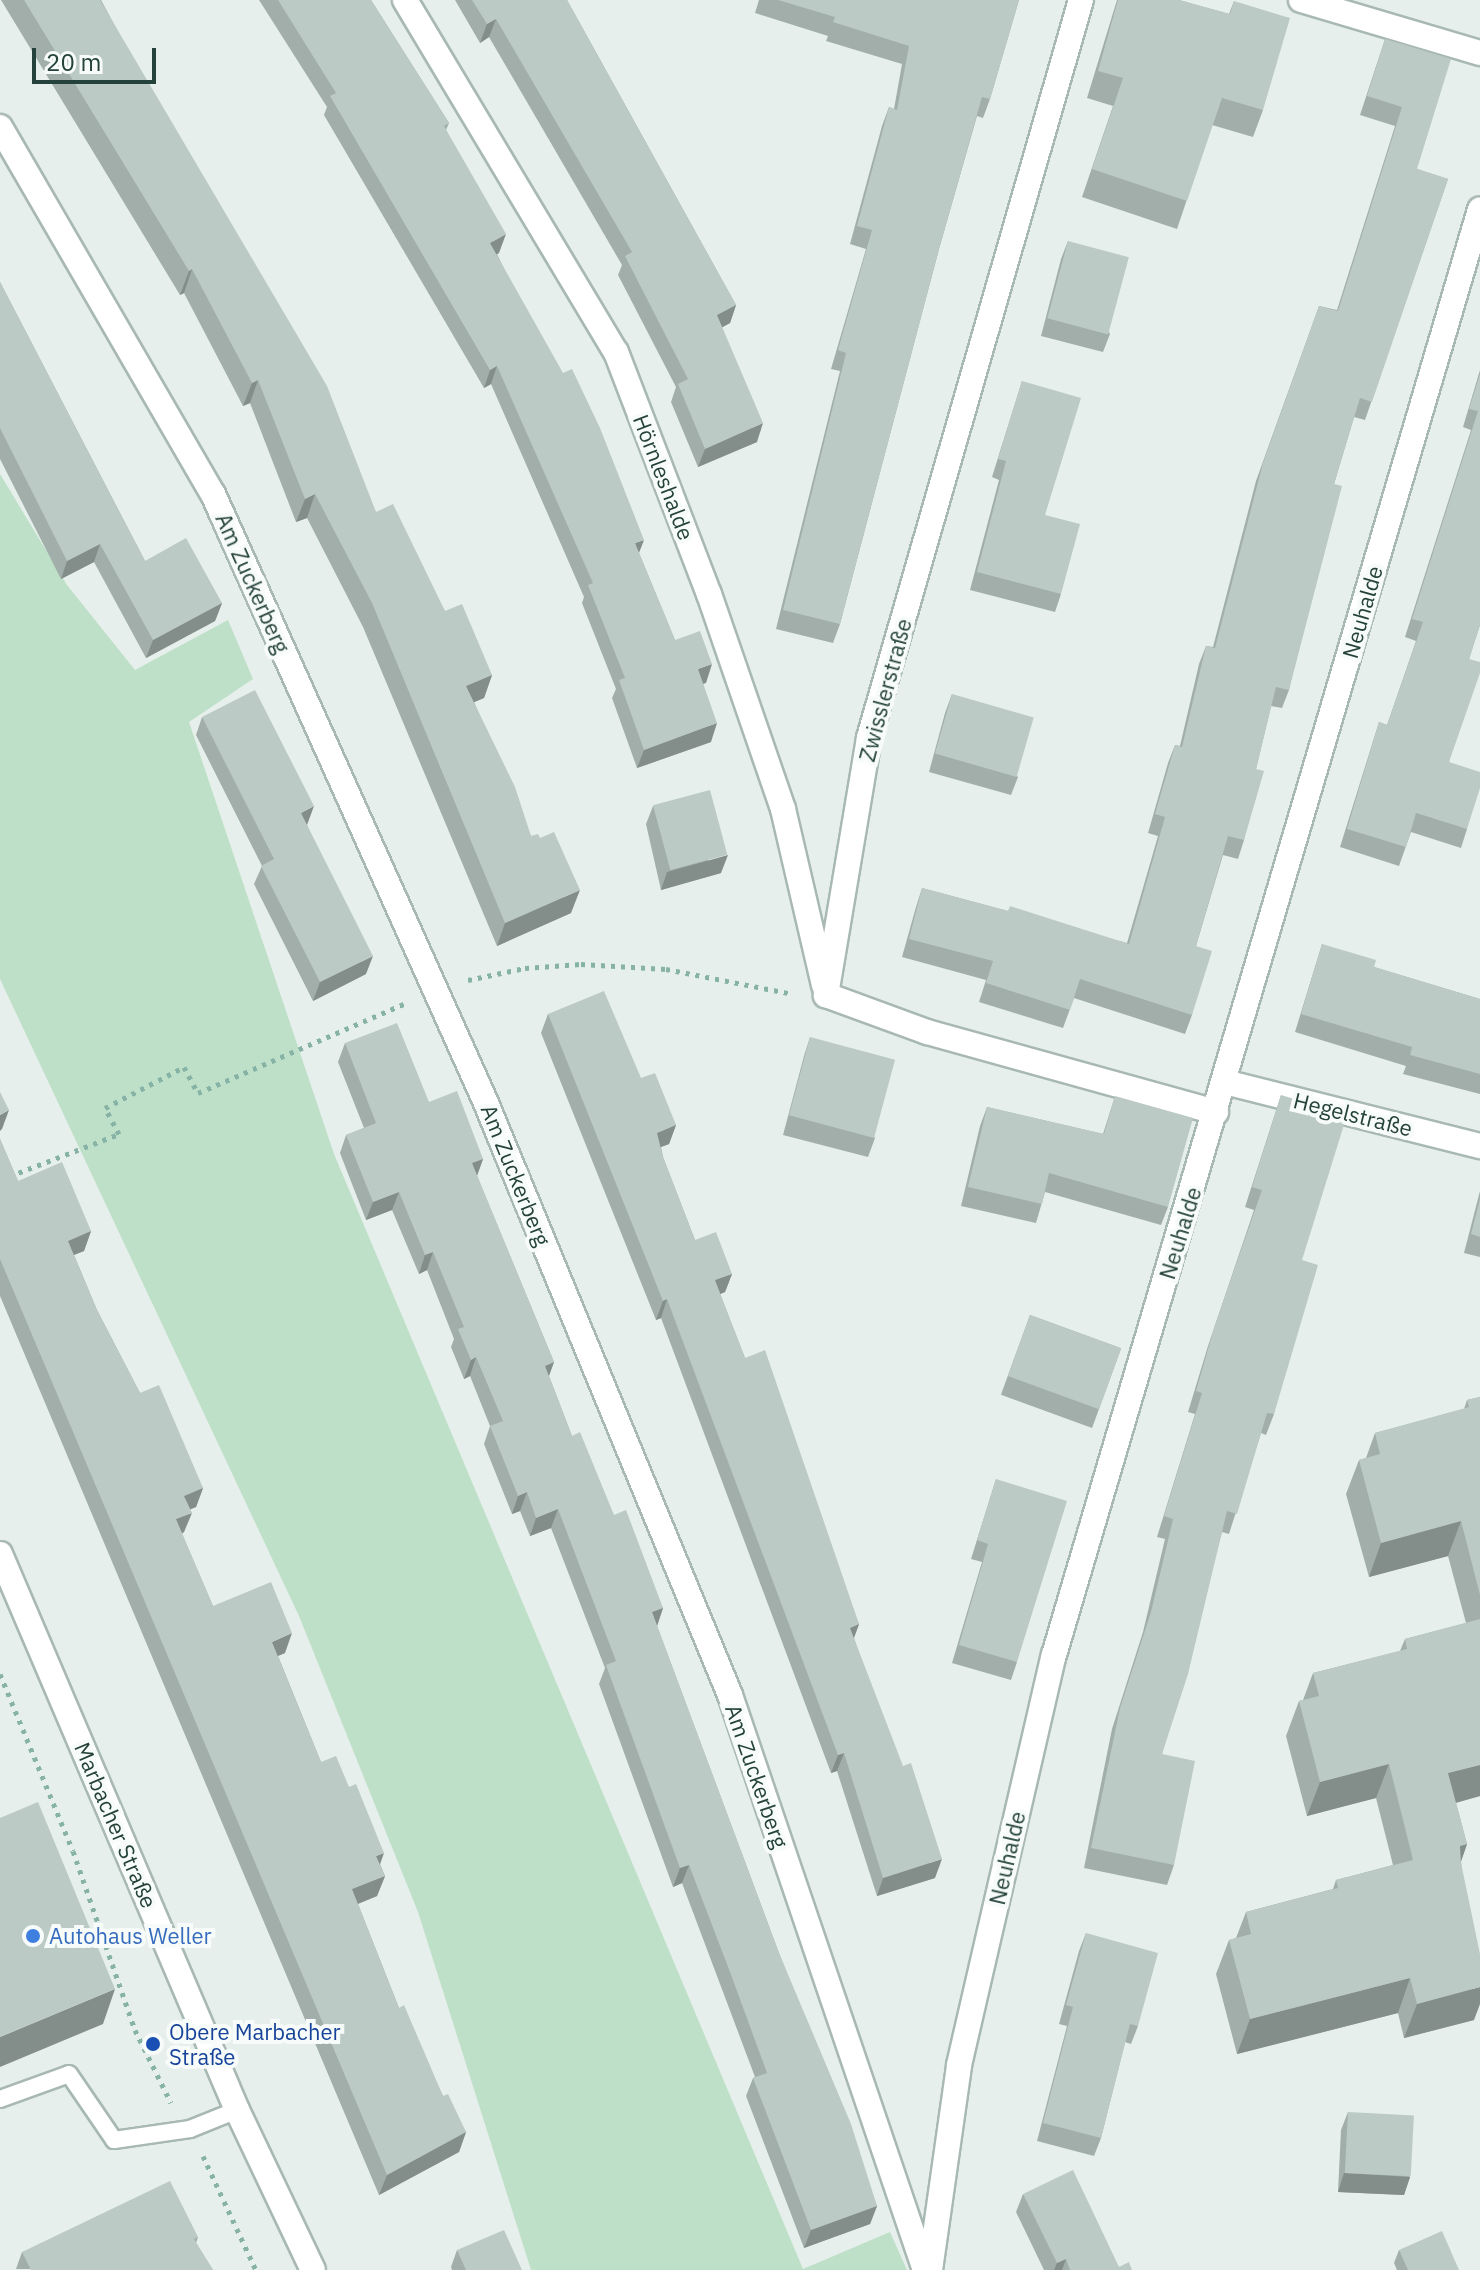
<!DOCTYPE html>
<meta charset="utf-8">
<style>
body{margin:0}
#map{position:relative;width:1480px;height:2270px;overflow:hidden;background:#e6efeb;font-family:"IBM Plex Sans",sans-serif}
div>[style]{position:absolute}
[style*='--x']{left:calc(var(--x)*1px);top:calc(var(--y)*1px);width:calc(var(--w)*1px);rotate:calc(var(--a)*1deg)}
.green>*{inset:0;background:#bfe0c8}
.path>*{height:5px;margin-top:-2.5px;transform-origin:0;background:repeating-linear-gradient(90deg,#86b3a5 0 4px,transparent 0 10px)}
.roads{filter:drop-shadow(2px 0 #a8b8b2) drop-shadow(-2px 0 #a8b8b2) drop-shadow(0 2px #a8b8b2) drop-shadow(0 -2px #a8b8b2)}
.lane>*{height:16px;margin:-8px;padding:0 8px;transform-origin:8px;border-radius:8px;background:#fff}
.street>*{height:24px;margin:-12px;padding:0 12px;transform-origin:12px;border-radius:12px;background:#fff}
.secondary>*{height:24px;margin:-12px;padding:0 12px;transform-origin:12px;border-radius:12px;background:#fff}
.wall>*{inset:0;background:#a1aea9;transform-origin:0 0}
.shaded-wall>*{inset:0;background:#838d89}
.building>*{inset:0;background:#bbcac4;transform-origin:0 0}
.dots>*{width:22px;height:22px;translate:-50% -50%;box-sizing:border-box;border:4px solid #f7fbf9;border-radius:50%}
span{translate:-50% -50%;white-space:nowrap;text-align:center;line-height:1.15;-webkit-text-stroke:8px #f7fbf9;paint-order:stroke}
.street-label{font-size:22px;color:#24423a}
.shop-label{font-size:22px;color:#366cbe}
.left{translate:0 -50%;text-align:left}
.transit-label{font-size:22px;color:#164399}
.scale{position:absolute;left:32px;top:48px;width:124px;height:36px;box-sizing:border-box;border:4px solid #24423a;border-top:0;padding-left:10px;font-size:24px;line-height:28px;white-space:nowrap;color:#24423a;-webkit-text-stroke:6px #f7fbf9;paint-order:stroke}
</style>
<div id="map">
<div class="green">
<div style="clip-path:polygon(0 474px,67px 585px,135px 670px,228px 620px,253px 679px,189px 722px,334px 1154px,803px 2269px,890px 2232px,907px 2270px,531px 2270px,418px 1912px,299px 1616px,0 979px)"></div>
</div>
<div class="path">
<div style="--x:468;--y:980;--w:58;--a:-11.9"></div>
<div style="--x:525;--y:968;--w:56;--a:-4.1"></div>
<div style="--x:581;--y:964;--w:85;--a:3.4"></div>
<div style="--x:666;--y:969;--w:129;--a:11.1"></div>
<div style="--x:0;--y:1180;--w:128;--a:-21.1"></div>
<div style="--x:119;--y:1134;--w:30;--a:-118"></div>
<div style="--x:105;--y:1108;--w:89;--a:-27.4"></div>
<div style="--x:184;--y:1067;--w:30;--a:62"></div>
<div style="--x:198;--y:1093;--w:227;--a:-23.4"></div>
<div style="--x:0;--y:1674;--w:191;--a:67.6"></div>
<div style="--x:73;--y:1851;--w:189;--a:70.9"></div>
<div style="--x:135;--y:2030;--w:81;--a:63.7"></div>
<div style="--x:203;--y:2156;--w:126;--a:65.1"></div>
</div>
<div class="roads">
<div class="lane">
<div style="--x:0;--y:2099;--w:73;--a:-19.9"></div>
<div style="--x:69;--y:2074;--w:80;--a:55.7"></div>
<div style="--x:114;--y:2140;--w:77;--a:-8.2"></div>
<div style="--x:190;--y:2129;--w:51;--a:-22"></div>
</div>
<div class="street">
<div style="--x:405;--y:0;--w:410;--a:59.1"></div>
<div style="--x:616;--y:352;--w:259;--a:69"></div>
<div style="--x:709;--y:594;--w:227;--a:71"></div>
<div style="--x:783;--y:809;--w:181;--a:76.9"></div>
<div style="--x:1081;--y:0;--w:768;--a:106.03"></div>
<div style="--x:869;--y:738;--w:261;--a:99.5"></div>
<div style="--x:826;--y:995;--w:108;--a:20.1"></div>
<div style="--x:927;--y:1032;--w:300;--a:15.5"></div>
<div style="--x:1301;--y:0;--w:187;--a:16.5"></div>
<div style="--x:0;--y:127;--w:424;--a:59.9"></div>
<div style="--x:213;--y:494;--w:667;--a:65.85"></div>
<div style="--x:486;--y:1103;--w:640;--a:67.6"></div>
<div style="--x:730;--y:1695;--w:607;--a:71.27"></div>
<div style="--x:1225;--y:1082;--w:263;--a:14.1"></div>
<div style="--x:930;--y:2270;--w:207;--a:-81.9"></div>
<div style="--x:959;--y:2065;--w:421;--a:-77"></div>
<div style="--x:1054;--y:1655;--w:1507;--a:-73.58"></div>
</div>
<div class="secondary">
<div style="--x:0;--y:1554;--w:604;--a:66.91"></div>
<div style="--x:237;--y:2110;--w:177;--a:64.6"></div>
</div>
</div>
<div class="wall">
<div style="clip-path:polygon(1px 0,101px 0,376px 512px,445px 611px,492px 675px,484px 698px,474px 702px,531px 836px,571px 913px,497px 946px,363px 627px,307px 518px,296px 522px,250px 403px,243px 406px,184px 293px,180px 295px)"></div>
<div style="clip-path:polygon(259px 0,371px 0,449px 123px,446px 130px,499px 253px,497px 254px,639px 553px,675px 640px,706px 683px,703px 683px,711px 742px,637px 768px,612px 698px,616px 689px,582px 603px,584px 597px,491px 384px,484px 388px,324px 115px,327px 107px)"></div>
<div style="clip-path:polygon(455px 0,567px 0,736px 305px,730px 323px,722px 327px,757px 442px,698px 467px,671px 402px,676px 387px,618px 275px,622px 265px,489px 37px,480px 43px)"></div>
<div style="clip-path:polygon(759px 0,1019px 0,990px 99px,983px 118px,977px 116px,939px 249px,840px 624px,833px 643px,776px 629px,840px 371px,831px 369px,866px 249px,850px 244px,882px 126px,889px 107px,894px 109px,902px 64px,826px 41px,828px 36px,755px 13px)"></div>
<div style="clip-path:polygon(1117px 0,1179px 0,1229px 14px,1234px 1px,1263px 110px,1253px 137px,1212px 125px,1177px 229px,1082px 197px,1113px 106px,1087px 98px)"></div>
<div style="clip-path:polygon(1385px 39px,1417px 169px,1448px 179px,1365px 420px,1354px 417px,1334px 484px,1289px 690px,1282px 708px,1271px 706px,1256px 769px,1244px 840px,1238px 859px,1223px 855px,1196px 946px,1192px 1015px,1185px 1034px,1074px 998px,1063px 1028px,979px 1002px,986px 980px,902px 957px,916px 907px,922px 888px,1127px 943px,1158px 836px,1148px 833px,1168px 763px,1175px 745px,1180px 746px,1199px 664px,1206px 646px,1213px 647px,1256px 481px,1319px 306px,1337px 310px,1395px 126px,1360px 115px)"></div>
<div style="clip-path:polygon(1068px 241px,1110px 334px,1103px 352px,1041px 336px,1061px 259px)"></div>
<div style="clip-path:polygon(0 282px,145px 561px,222px 603px,215px 621px,146px 658px,94px 562px,61px 579px,0 459px)"></div>
<div style="clip-path:polygon(1480px 370px,1480px 625px,1469px 659px,1449px 762px,1467px 829px,1461px 848px,1411px 832px,1399px 866px,1340px 847px,1379px 722px,1387px 725px,1416px 641px,1405px 637px,1471px 430px,1463px 427px)"></div>
<div style="clip-path:polygon(1022px 381px,1045px 515px,1061px 594px,1055px 612px,970px 590px,999px 480px,992px 477px)"></div>
<div style="clip-path:polygon(952px 694px,1018px 777px,1011px 795px,929px 772px,945px 713px)"></div>
<div style="clip-path:polygon(202px 717px,307px 825px,366px 974px,313px 1001px,254px 884px,262px 866px,196px 735px)"></div>
<div style="clip-path:polygon(653px 806px,721px 873px,661px 890px,646px 824px)"></div>
<div style="clip-path:polygon(1322px 944px,1374px 967px,1480px 999px,1480px 1094px,1403px 1074px,1406px 1066px,1295px 1032px)"></div>
<div style="clip-path:polygon(548px 1014px,641px 1078px,676px 1125px,669px 1144px,661px 1147px,663px 1157px,695px 1240px,732px 1274px,725px 1292px,720px 1294px,745px 1358px,859px 1624px,854px 1638px,935px 1878px,877px 1896px,837px 1771px,831px 1773px,661px 1318px,656px 1320px,541px 1033px)"></div>
<div style="clip-path:polygon(810px 1037px,875px 1138px,868px 1157px,783px 1135px,804px 1056px)"></div>
<div style="clip-path:polygon(345px 1043px,429px 1102px,483px 1159px,477px 1176px,554px 1362px,549px 1376px,572px 1436px,663px 1608px,657px 1626px,779px 1953px,877px 2206px,870px 2224px,804px 2248px,746px 2096px,753px 2078px,755px 2077px,682px 1883px,673px 1887px,599px 1684px,605px 1668px,551px 1528px,530px 1536px,520px 1511px,512px 1514px,484px 1444px,490px 1426px,470px 1376px,464px 1379px,451px 1347px,454px 1339px,427px 1270px,419px 1274px,392px 1210px,366px 1220px,340px 1153px,346px 1135px,364px 1128px,338px 1062px)"></div>
<div style="clip-path:polygon(1281px 1095px,1302px 1260px,1274px 1414px,1266px 1435px,1261px 1433px,1229px 1534px,1222px 1532px,1162px 1754px,1174px 1865px,1167px 1885px,1084px 1868px,1112px 1729px,1143px 1632px,1165px 1539px,1157px 1537px,1195px 1414px,1188px 1412px,1208px 1346px,1254px 1210px,1245px 1207px)"></div>
<div style="clip-path:polygon(1115px 1096px,1168px 1207px,1161px 1225px,1045px 1192px,1036px 1223px,961px 1206px,980px 1126px,987px 1107px,1103px 1134px)"></div>
<div style="clip-path:polygon(0 1139px,18px 1181px,91px 1231px,84px 1251px,74px 1255px,97px 1310px,140px 1393px,203px 1488px,196px 1507px,190px 1509px,184px 1532px,182px 1534px,213px 1606px,285px 1653px,278px 1656px,321px 1762px,380px 1864px,385px 1876px,377px 1896px,358px 1904px,399px 2008px,443px 2096px,466px 2132px,459px 2152px,379px 2195px,0 1296px)"></div>
<div style="clip-path:polygon(1480px 1191px,1480px 1257px,1464px 1253px)"></div>
<div style="left:1030px;top:1315px;width:97px;height:85px;rotate:20deg"></div>
<div style="clip-path:polygon(1480px 1397px,1480px 1796px,1456px 1803px,1467px 1844px,1461px 1861px,1474px 2020px,1404px 2038px,1398px 2013px,1237px 2054px,1216px 1974px,1229px 1940px,1236px 1938px,1246px 1912px,1333px 1889px,1336px 1880px,1393px 1865px,1376px 1798px,1307px 1816px,1286px 1736px,1299px 1701px,1303px 1700px,1313px 1673px,1400px 1651px,1405px 1639px,1466px 1623px,1448px 1556px,1369px 1577px,1346px 1494px,1359px 1460px,1366px 1458px,1375px 1433px,1464px 1409px,1467px 1400px)"></div>
<div style="clip-path:polygon(996px 1479px,1017px 1662px,1011px 1680px,952px 1663px,982px 1562px,971px 1559px)"></div>
<div style="clip-path:polygon(1086px 1933px,1138px 2026px,1131px 2044px,1125px 2042px,1101px 2138px,1094px 2156px,1037px 2141px,1067px 2026px,1059px 2024px,1079px 1951px)"></div>
<div style="clip-path:polygon(1348px 2112px,1410px 2177px,1404px 2195px,1338px 2192px,1341px 2130px)"></div>
<div style="clip-path:polygon(1023px 2194px,1119px 2267px,1132px 2270px,1044px 2270px,1016px 2212px)"></div>
<div style="clip-path:polygon(198px 2237px,196px 2243px,213px 2270px,16px 2269px,22px 2252px)"></div>
<div style="clip-path:polygon(457px 2250px,522px 2270px,452px 2270px,451px 2267px)"></div>
<div style="clip-path:polygon(1399px 2250px,1459px 2270px,1397px 2270px,1394px 2263px)"></div>
</div>
<div class="shaded-wall">
<div style="clip-path:polygon(496px 19px,489px 37px,480px 43px,487px 24px)"></div>
<div style="clip-path:polygon(506px 234px,499px 253px,484px 261px,490px 243px)"></div>
<div style="clip-path:polygon(192px 269px,184px 293px,180px 295px,189px 271px)"></div>
<div style="clip-path:polygon(736px 305px,730px 323px,710px 334px,717px 315px)"></div>
<div style="clip-path:polygon(497px 366px,491px 384px,484px 388px,490px 370px)"></div>
<div style="clip-path:polygon(258px 380px,250px 403px,243px 406px,252px 383px)"></div>
<div style="clip-path:polygon(763px 423px,757px 442px,698px 467px,705px 449px)"></div>
<div style="clip-path:polygon(315px 494px,307px 518px,296px 522px,305px 499px)"></div>
<div style="clip-path:polygon(644px 540px,637px 558px,635px 543px)"></div>
<div style="clip-path:polygon(100px 544px,94px 562px,61px 579px,67px 561px)"></div>
<div style="clip-path:polygon(222px 603px,215px 621px,146px 658px,153px 640px)"></div>
<div style="clip-path:polygon(712px 664px,706px 683px,691px 688px,698px 669px)"></div>
<div style="clip-path:polygon(492px 675px,484px 698px,458px 709px,466px 686px)"></div>
<div style="clip-path:polygon(717px 723px,711px 742px,637px 768px,644px 750px)"></div>
<div style="clip-path:polygon(314px 806px,307px 825px,294px 832px,301px 813px)"></div>
<div style="clip-path:polygon(728px 855px,721px 873px,661px 890px,667px 872px)"></div>
<div style="clip-path:polygon(580px 890px,571px 913px,497px 946px,505px 923px)"></div>
<div style="clip-path:polygon(373px 956px,366px 974px,313px 1001px,320px 982px)"></div>
<div style="clip-path:polygon(9px 1110px,2px 1129px,0 1131px,0 1115px)"></div>
<div style="clip-path:polygon(676px 1125px,669px 1144px,650px 1151px,657px 1133px)"></div>
<div style="clip-path:polygon(483px 1159px,476px 1178px,472px 1163px)"></div>
<div style="clip-path:polygon(399px 1192px,392px 1210px,366px 1220px,373px 1202px)"></div>
<div style="clip-path:polygon(91px 1231px,84px 1251px,61px 1260px,68px 1241px)"></div>
<div style="clip-path:polygon(433px 1252px,427px 1270px,419px 1274px,425px 1255px)"></div>
<div style="clip-path:polygon(732px 1274px,725px 1292px,708px 1299px,715px 1280px)"></div>
<div style="clip-path:polygon(667px 1299px,661px 1318px,656px 1320px,663px 1301px)"></div>
<div style="clip-path:polygon(476px 1357px,470px 1376px,464px 1379px,471px 1360px)"></div>
<div style="clip-path:polygon(554px 1362px,547px 1381px,545px 1366px)"></div>
<div style="clip-path:polygon(203px 1488px,196px 1507px,177px 1515px,184px 1496px)"></div>
<div style="clip-path:polygon(527px 1492px,520px 1511px,512px 1514px,518px 1496px)"></div>
<div style="clip-path:polygon(558px 1509px,551px 1528px,530px 1536px,536px 1518px)"></div>
<div style="clip-path:polygon(192px 1513px,184px 1532px,168px 1539px,176px 1519px)"></div>
<div style="clip-path:polygon(1461px 1521px,1448px 1556px,1369px 1577px,1381px 1543px)"></div>
<div style="clip-path:polygon(663px 1608px,657px 1626px,652px 1612px)"></div>
<div style="clip-path:polygon(859px 1624px,852px 1643px,850px 1628px)"></div>
<div style="clip-path:polygon(292px 1633px,285px 1653px,265px 1661px,272px 1642px)"></div>
<div style="clip-path:polygon(844px 1753px,837px 1771px,831px 1773px,838px 1755px)"></div>
<div style="clip-path:polygon(1389px 1764px,1376px 1798px,1307px 1816px,1320px 1782px)"></div>
<div style="clip-path:polygon(1480px 1765px,1480px 1796px,1436px 1808px,1448px 1773px)"></div>
<div style="clip-path:polygon(1467px 1844px,1455px 1879px,1460px 1846px)"></div>
<div style="clip-path:polygon(384px 1853px,377px 1873px,376px 1856px)"></div>
<div style="clip-path:polygon(942px 1859px,935px 1878px,877px 1896px,883px 1878px)"></div>
<div style="clip-path:polygon(689px 1865px,682px 1883px,673px 1887px,680px 1868px)"></div>
<div style="clip-path:polygon(385px 1876px,377px 1896px,345px 1909px,352px 1889px)"></div>
<div style="clip-path:polygon(1410px 1978px,1398px 2013px,1237px 2054px,1250px 2019px)"></div>
<div style="clip-path:polygon(1480px 1987px,1480px 2004px,1474px 2020px,1404px 2038px,1417px 2004px)"></div>
<div style="clip-path:polygon(115px 1989px,103px 2024px,0 2067px,0 2037px)"></div>
<div style="clip-path:polygon(466px 2132px,459px 2152px,379px 2195px,387px 2175px)"></div>
<div style="clip-path:polygon(1344px 2173px,1410px 2177px,1404px 2195px,1338px 2192px)"></div>
<div style="clip-path:polygon(877px 2206px,870px 2224px,804px 2248px,811px 2230px)"></div>
<div style="clip-path:polygon(1066px 2259px,1062px 2270px,1054px 2270px,1057px 2263px)"></div>
</div>
<div class="building">
<div style="clip-path:polygon(24px 0,100px 0,327px 386px,376px 512px,393px 504px,445px 611px,462px 604px,492px 675px,466px 686px,515px 787px,531px 836px,538px 834px,540px 838px,554px 832px,580px 890px,505px 923px,372px 603px,315px 494px,305px 499px,258px 380px,252px 383px,192px 269px,189px 271px)"></div>
<div style="clip-path:polygon(278px 0,371px 0,449px 123px,444px 126px,506px 234px,490px 243px,563px 373px,572px 369px,600px 428px,644px 540px,635px 543px,675px 640px,700px 631px,712px 664px,698px 669px,717px 723px,644px 750px,619px 680px,625px 678px,588px 585px,593px 583px,497px 366px,490px 370px,330px 96px,336px 93px)"></div>
<div style="clip-path:polygon(472px 0,567px 0,736px 305px,717px 315px,763px 423px,705px 449px,678px 384px,688px 379px,625px 256px,632px 252px,496px 19px,487px 24px)"></div>
<div style="clip-path:polygon(778px 0,1019px 0,990px 99px,982px 97px,939px 249px,840px 624px,783px 610px,846px 353px,838px 350px,872px 230px,857px 226px,889px 107px,897px 110px,909px 46px,833px 22px,835px 17px)"></div>
<div style="clip-path:polygon(1118px 0,1179px 0,1230px 14px,1234px 1px,1290px 18px,1263px 110px,1222px 98px,1187px 201px,1092px 169px,1123px 78px,1098px 71px)"></div>
<div style="clip-path:polygon(1385px 39px,1451px 59px,1417px 169px,1448px 179px,1372px 402px,1360px 398px,1334px 484px,1342px 486px,1289px 690px,1276px 687px,1256px 769px,1264px 771px,1244px 840px,1228px 836px,1196px 946px,1212px 951px,1192px 1015px,1080px 979px,1070px 1010px,986px 983px,993px 961px,909px 939px,922px 888px,1008px 911px,1010px 906px,1129px 944px,1165px 817px,1155px 814px,1175px 745px,1182px 747px,1206px 646px,1215px 648px,1263px 463px,1319px 306px,1338px 311px,1402px 107px,1367px 96px)"></div>
<div style="left:1068px;top:241px;width:63px;height:80px;rotate:15deg"></div>
<div style="clip-path:polygon(0 282px,145px 561px,186px 538px,222px 603px,153px 640px,100px 544px,67px 561px,0 428px)"></div>
<div style="clip-path:polygon(1480px 374px,1480px 625px,1469px 659px,1480px 662px,1480px 673px,1449px 762px,1480px 772px,1480px 788px,1467px 829px,1416px 813px,1406px 847px,1347px 829px,1379px 722px,1387px 725px,1423px 622px,1412px 619px,1478px 411px,1469px 409px)"></div>
<div style="clip-path:polygon(1022px 381px,1081px 398px,1045px 515px,1080px 524px,1061px 594px,977px 572px,1006px 461px,998px 459px)"></div>
<div style="clip-path:polygon(255px 690px,314px 806px,301px 813px,373px 956px,320px 982px,261px 866px,274px 859px,202px 717px)"></div>
<div style="left:952px;top:694px;width:85px;height:62px;rotate:16deg"></div>
<div style="left:710px;top:790px;width:67px;height:59px;rotate:75deg"></div>
<div style="clip-path:polygon(1322px 944px,1376px 960px,1374px 967px,1480px 999px,1480px 1074px,1410px 1055px,1412px 1047px,1301px 1014px)"></div>
<div style="clip-path:polygon(604px 991px,641px 1078px,655px 1073px,676px 1125px,657px 1133px,663px 1157px,695px 1240px,716px 1232px,732px 1274px,715px 1280px,745px 1358px,765px 1350px,859px 1624px,850px 1628px,903px 1766px,911px 1763px,942px 1859px,883px 1878px,844px 1753px,838px 1755px,667px 1299px,663px 1301px,548px 1014px)"></div>
<div style="clip-path:polygon(397px 1023px,429px 1102px,457px 1091px,483px 1159px,472px 1163px,554px 1362px,545px 1366px,572px 1436px,580px 1432px,614px 1515px,626px 1510px,663px 1608px,652px 1612px,779px 1953px,851px 2124px,877px 2206px,811px 2230px,753px 2078px,767px 2073px,730px 1972px,689px 1865px,680px 1868px,606px 1665px,616px 1661px,558px 1509px,536px 1518px,527px 1492px,518px 1496px,490px 1426px,503px 1421px,476px 1357px,471px 1360px,458px 1329px,464px 1327px,433px 1252px,425px 1255px,399px 1192px,373px 1202px,346px 1135px,376px 1123px,345px 1043px)"></div>
<div style="left:810px;top:1037px;width:88px;height:81px;rotate:15deg"></div>
<div style="clip-path:polygon(0 1092px,9px 1110px,0 1115px)"></div>
<div style="clip-path:polygon(1281px 1095px,1347px 1115px,1302px 1260px,1318px 1265px,1274px 1414px,1267px 1413px,1237px 1514px,1227px 1511px,1188px 1674px,1162px 1754px,1195px 1761px,1174px 1865px,1091px 1848px,1120px 1708px,1151px 1612px,1173px 1519px,1164px 1516px,1202px 1393px,1196px 1391px,1215px 1325px,1262px 1190px,1252px 1187px)"></div>
<div style="clip-path:polygon(1115px 1096px,1193px 1118px,1168px 1207px,1049px 1173px,1042px 1204px,968px 1187px,987px 1107px,1104px 1134px)"></div>
<div style="clip-path:polygon(0 1139px,18px 1181px,62px 1162px,91px 1231px,68px 1241px,97px 1310px,140px 1393px,159px 1385px,203px 1488px,184px 1496px,192px 1513px,176px 1519px,213px 1606px,271px 1582px,292px 1633px,272px 1642px,321px 1762px,336px 1756px,349px 1787px,356px 1784px,384px 1853px,376px 1856px,385px 1876px,352px 1889px,399px 2008px,404px 2005px,443px 2096px,448px 2094px,466px 2132px,387px 2175px,0 1259px)"></div>
<div style="clip-path:polygon(1480px 1199px,1480px 1237px,1471px 1234px)"></div>
<div style="left:1030px;top:1315px;width:97px;height:65px;rotate:20deg"></div>
<div style="clip-path:polygon(1480px 1397px,1480px 1595px,1461px 1521px,1381px 1543px,1359px 1460px,1380px 1454px,1375px 1433px,1469px 1407px,1467px 1400px)"></div>
<div style="clip-path:polygon(996px 1479px,1067px 1501px,1017px 1662px,959px 1645px,988px 1544px,977px 1540px)"></div>
<div style="clip-path:polygon(1480px 1619px,1480px 1765px,1448px 1773px,1467px 1844px,1460px 1846px,1461px 1863px,1480px 1954px,1480px 1987px,1417px 2004px,1410px 1978px,1250px 2019px,1229px 1940px,1251px 1934px,1246px 1912px,1338px 1888px,1336px 1880px,1413px 1860px,1389px 1764px,1320px 1782px,1299px 1701px,1319px 1696px,1313px 1673px,1407px 1649px,1405px 1639px)"></div>
<div style="clip-path:polygon(38px 1802px,115px 1989px,0 2037px,0 1818px)"></div>
<div style="clip-path:polygon(1086px 1933px,1158px 1953px,1138px 2026px,1130px 2024px,1101px 2138px,1043px 2123px,1073px 2007px,1066px 2005px)"></div>
<div style="left:1348px;top:2112px;width:66px;height:61px;rotate:3deg"></div>
<div style="clip-path:polygon(1073px 2170px,1119px 2267px,1129px 2262px,1132px 2270px,1070px 2270px,1066px 2259px,1057px 2263px,1023px 2194px)"></div>
<div style="clip-path:polygon(170px 2181px,198px 2237px,194px 2239px,213px 2270px,31px 2270px,22px 2252px)"></div>
<div style="clip-path:polygon(504px 2230px,522px 2270px,466px 2270px,457px 2250px)"></div>
<div style="clip-path:polygon(1442px 2231px,1459px 2270px,1408px 2270px,1399px 2250px)"></div>
</div>
<div class="dots">
<div style="left:33px;top:1936px;background:#3f7fe0"></div>
<div style="left:153px;top:2044px;background:#1a4fb4"></div>
</div>
<div class="street-label">
<span style="left:664px;top:477px;rotate:69deg">Hörnleshalde</span>
<span style="left:253px;top:583px;rotate:66deg">Am Zuckerberg</span>
<span style="left:1362px;top:612px;rotate:-74deg">Neuhalde</span>
<span style="left:885px;top:690px;rotate:-75deg">Zwisslerstraße</span>
<span style="left:1353px;top:1114px;rotate:14deg">Hegelstraße</span>
<span style="left:516px;top:1175px;rotate:68deg">Am Zuckerberg</span>
<span style="left:1180px;top:1233px;rotate:-73deg">Neuhalde</span>
<span style="left:757px;top:1776px;rotate:71deg">Am Zuckerberg</span>
<span style="left:116px;top:1825px;rotate:67deg">Marbacher Straße</span>
<span style="left:1007px;top:1858px;rotate:-77deg">Neuhalde</span>
</div>
<div class="shop-label">
<span class="left" style="left:49px;top:1936px">Autohaus Weller</span>
</div>
<div class="transit-label">
<span class="left" style="left:169px;top:2044px">Obere Marbacher<br>Straße</span>
</div>
<div class="scale">20 m</div>
</div>
